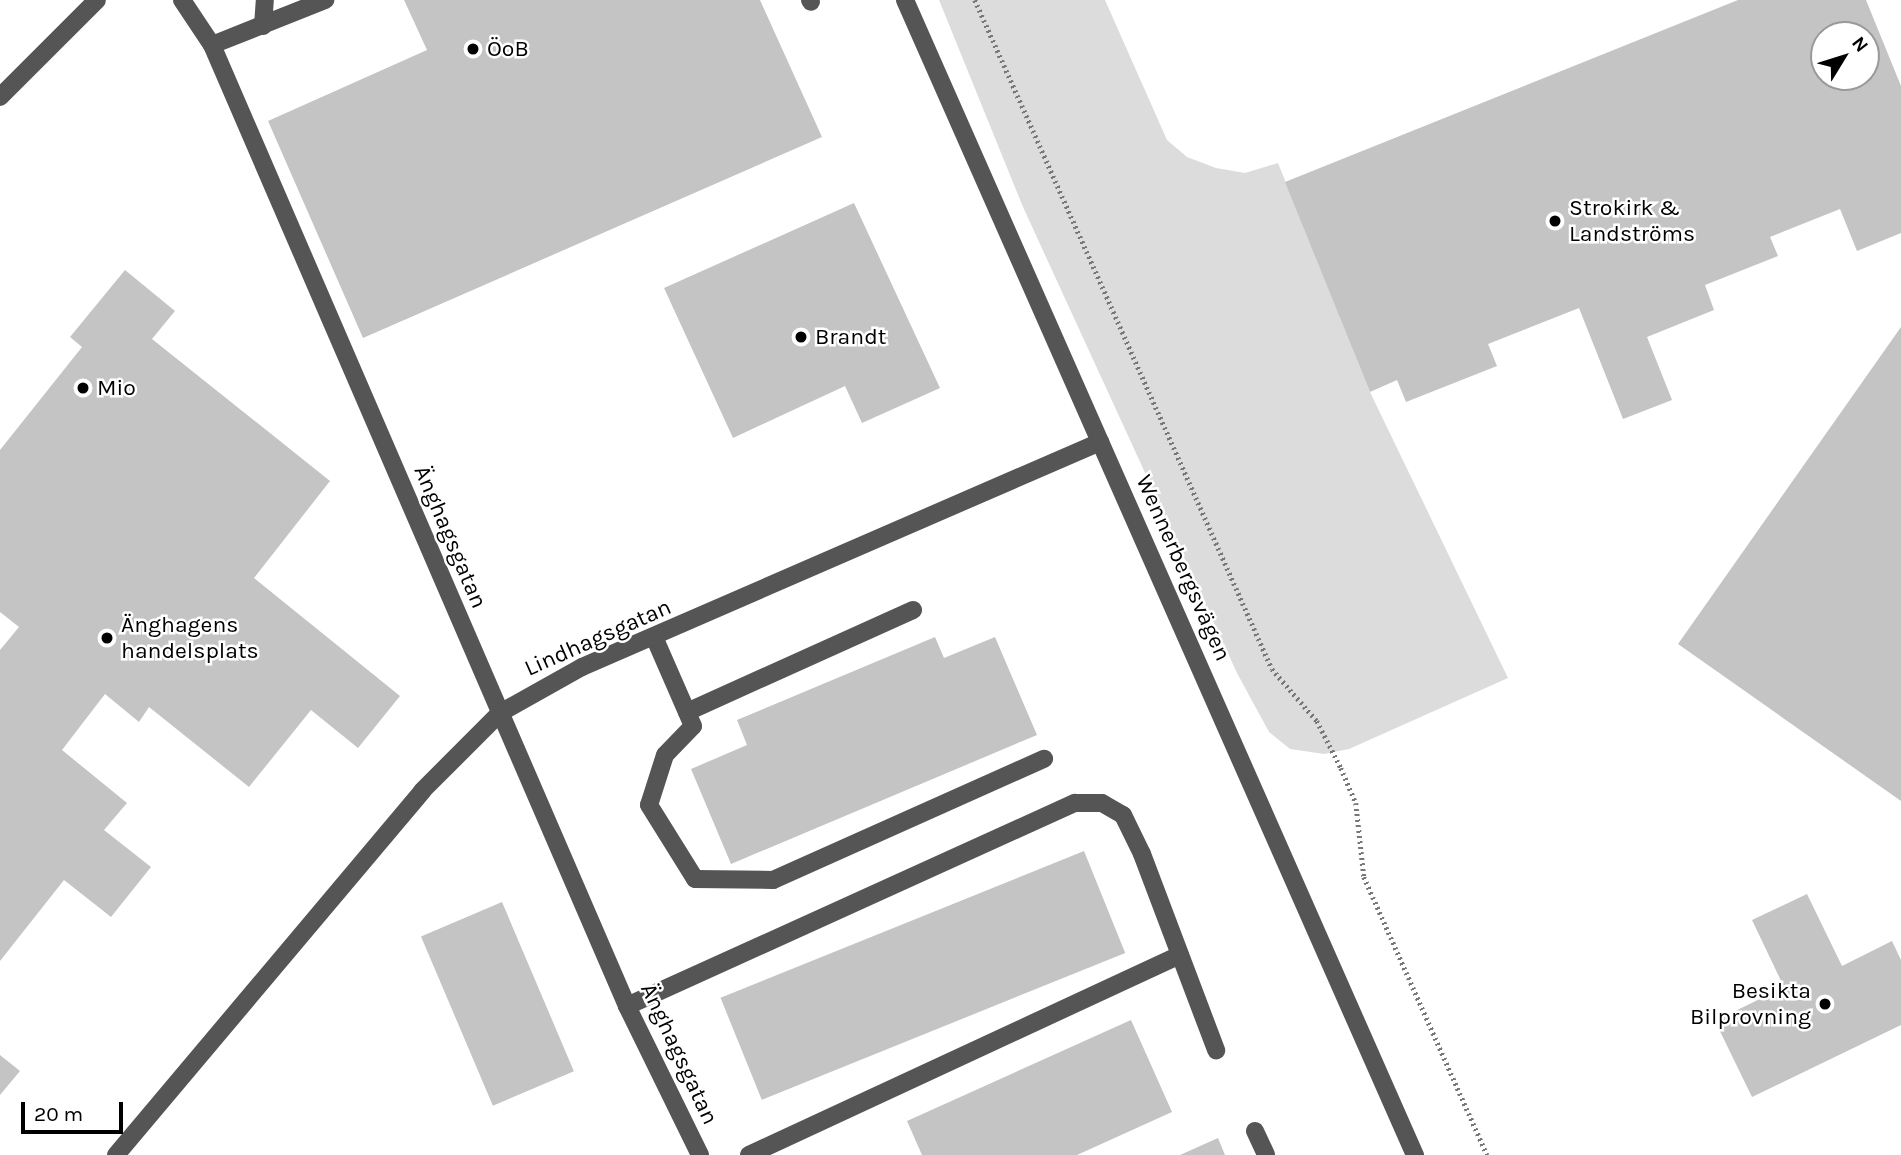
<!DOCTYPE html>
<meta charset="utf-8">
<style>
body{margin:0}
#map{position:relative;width:1901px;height:1155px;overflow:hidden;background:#fff;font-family:Karla,sans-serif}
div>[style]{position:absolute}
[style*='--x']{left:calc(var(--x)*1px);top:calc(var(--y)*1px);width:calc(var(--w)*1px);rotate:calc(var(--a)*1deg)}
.green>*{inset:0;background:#dcdcdc}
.building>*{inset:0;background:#c4c4c4;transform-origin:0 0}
.path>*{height:4.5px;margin-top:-2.25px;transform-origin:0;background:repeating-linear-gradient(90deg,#777 0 2px,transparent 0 5.5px)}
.minor>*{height:18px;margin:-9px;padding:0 9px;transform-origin:9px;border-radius:9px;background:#555}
.dots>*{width:19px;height:19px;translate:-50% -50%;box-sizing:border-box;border:4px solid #fff;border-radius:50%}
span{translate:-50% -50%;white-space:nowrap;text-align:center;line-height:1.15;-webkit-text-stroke:5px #fff;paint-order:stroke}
.poi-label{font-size:23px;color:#000}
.left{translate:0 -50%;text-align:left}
.right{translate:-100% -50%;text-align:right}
.street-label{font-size:23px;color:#000}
.north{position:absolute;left:1810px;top:21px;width:70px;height:70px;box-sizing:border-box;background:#fff;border:2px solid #999;border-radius:50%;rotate:52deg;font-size:19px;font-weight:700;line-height:28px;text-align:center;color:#000}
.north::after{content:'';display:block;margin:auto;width:24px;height:32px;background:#000;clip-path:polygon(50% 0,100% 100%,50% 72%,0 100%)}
.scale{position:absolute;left:21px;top:1102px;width:102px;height:32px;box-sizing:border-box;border:4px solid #000;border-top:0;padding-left:9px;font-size:21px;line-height:24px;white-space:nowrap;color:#000;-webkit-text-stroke:5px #fff;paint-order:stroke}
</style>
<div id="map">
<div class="green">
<div style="clip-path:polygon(939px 0,1105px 0,1167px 140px,1187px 157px,1216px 168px,1245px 173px,1278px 163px,1370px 392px,1508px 678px,1349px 749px,1324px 754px,1290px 749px,1269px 732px,1237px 673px,1023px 207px)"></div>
</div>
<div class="building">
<div style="clip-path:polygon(404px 0,760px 0,822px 137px,363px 338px,268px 121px,427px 50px)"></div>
<div style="clip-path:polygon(evenodd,1738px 0,1866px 0,1901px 86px,1901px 233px,1857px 251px,1840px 209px,1770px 237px,1778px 256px,1705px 285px,1714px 310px,1647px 337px,1672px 400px,1623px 419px,1579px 308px,1488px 344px,1497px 366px,1406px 402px,1397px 380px,1370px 392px,1285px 182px,1738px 0,1824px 35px,1866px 35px,1866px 77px,1824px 77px,1824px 35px)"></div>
<div style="clip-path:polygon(854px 203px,940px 388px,862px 423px,845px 386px,733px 438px,664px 288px)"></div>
<div style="clip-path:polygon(125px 270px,175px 311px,152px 339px,330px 481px,254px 578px,400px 696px,358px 748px,311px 710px,249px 787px,149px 707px,139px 722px,105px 694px,62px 750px,127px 803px,104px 830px,151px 867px,111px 917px,64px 880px,0 961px,0 650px,19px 627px,0 612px,0 450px,82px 347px,70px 337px)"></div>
<div style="clip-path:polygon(1901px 327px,1901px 801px,1678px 644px)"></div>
<div style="clip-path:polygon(935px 637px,944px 658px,995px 637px,1037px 735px,731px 864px,691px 769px,747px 745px,737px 720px)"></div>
<div style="left:1084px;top:851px;width:110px;height:392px;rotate:68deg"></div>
<div style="clip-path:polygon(1807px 894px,1842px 966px,1892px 941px,1901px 960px,1901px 1025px,1752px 1097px,1715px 1021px,1784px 987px,1752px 920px)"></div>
<div style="left:502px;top:902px;width:184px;height:88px;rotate:67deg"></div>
<div style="clip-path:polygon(1131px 1020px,1172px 1112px,1077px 1155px,922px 1155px,907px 1121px)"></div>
<div style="clip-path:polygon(0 1055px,20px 1071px,0 1095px)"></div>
<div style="clip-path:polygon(1218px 1138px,1225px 1155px,1180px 1155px)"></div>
</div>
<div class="path">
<div style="--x:975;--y:0;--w:732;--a:66.06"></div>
<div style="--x:1272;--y:669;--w:69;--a:49.1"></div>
<div style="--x:1317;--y:721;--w:53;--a:62.9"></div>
<div style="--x:1341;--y:768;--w:38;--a:67"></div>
<div style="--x:1356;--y:803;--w:74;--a:83.8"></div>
<div style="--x:1364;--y:877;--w:304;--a:66.1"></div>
</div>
<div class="minor">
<div style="--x:182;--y:0;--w:54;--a:56.3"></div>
<div style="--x:212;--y:45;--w:1047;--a:66.64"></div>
<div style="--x:627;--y:1006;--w:166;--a:63.9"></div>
<div style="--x:810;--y:0;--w:2;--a:63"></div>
<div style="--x:905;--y:0;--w:1263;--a:66.18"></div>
<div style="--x:263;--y:26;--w:26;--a:-86"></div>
<div style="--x:212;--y:45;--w:122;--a:-21.7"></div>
<div style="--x:0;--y:97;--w:137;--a:-45"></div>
<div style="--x:655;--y:639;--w:95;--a:66.4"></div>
<div style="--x:693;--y:726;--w:40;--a:134"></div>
<div style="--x:665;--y:755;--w:52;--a:107.7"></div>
<div style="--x:649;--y:805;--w:87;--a:58.1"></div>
<div style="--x:695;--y:879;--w:78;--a:0.7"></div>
<div style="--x:773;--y:880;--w:297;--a:-24.1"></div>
<div style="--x:687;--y:712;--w:248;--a:-24.3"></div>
<div style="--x:627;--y:1006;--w:492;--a:-24.4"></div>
<div style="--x:1075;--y:803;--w:27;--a:0"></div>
<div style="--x:1102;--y:803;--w:24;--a:30"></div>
<div style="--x:1123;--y:815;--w:43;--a:64"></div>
<div style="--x:1142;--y:854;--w:210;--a:69.3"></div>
<div style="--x:1255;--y:1131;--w:26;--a:65"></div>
<div style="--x:116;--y:1155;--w:476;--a:-49.9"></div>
<div style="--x:422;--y:791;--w:110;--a:-45"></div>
<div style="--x:500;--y:713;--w:94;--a:-29.3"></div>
<div style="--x:582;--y:667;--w:565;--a:-23.48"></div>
<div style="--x:749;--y:1155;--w:475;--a:-24.9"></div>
</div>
<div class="dots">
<div style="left:473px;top:49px;background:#000"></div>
<div style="left:1555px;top:221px;background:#000"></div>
<div style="left:801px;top:337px;background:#000"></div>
<div style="left:83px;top:388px;background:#000"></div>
<div style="left:107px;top:638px;background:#000"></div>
<div style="left:1825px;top:1004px;background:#000"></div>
</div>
<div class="poi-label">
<span class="left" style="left:487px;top:49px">ÖoB</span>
<span class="left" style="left:1569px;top:221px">Strokirk &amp;<br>Landströms</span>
<span class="left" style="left:815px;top:337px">Brandt</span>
<span class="left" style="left:97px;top:388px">Mio</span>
<span class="left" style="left:121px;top:638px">Änghagens<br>handelsplats</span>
<span class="right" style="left:1811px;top:1004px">Besikta<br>Bilprovning</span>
</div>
<div class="street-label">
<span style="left:450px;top:537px;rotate:67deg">Änghagsgatan</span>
<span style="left:1183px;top:568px;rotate:66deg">Wennerbergsvägen</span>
<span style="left:598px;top:638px;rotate:-24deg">Lindhagsgatan</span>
<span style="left:679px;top:1054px;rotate:65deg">Änghagsgatan</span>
</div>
<div class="north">N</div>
<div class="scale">20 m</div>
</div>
